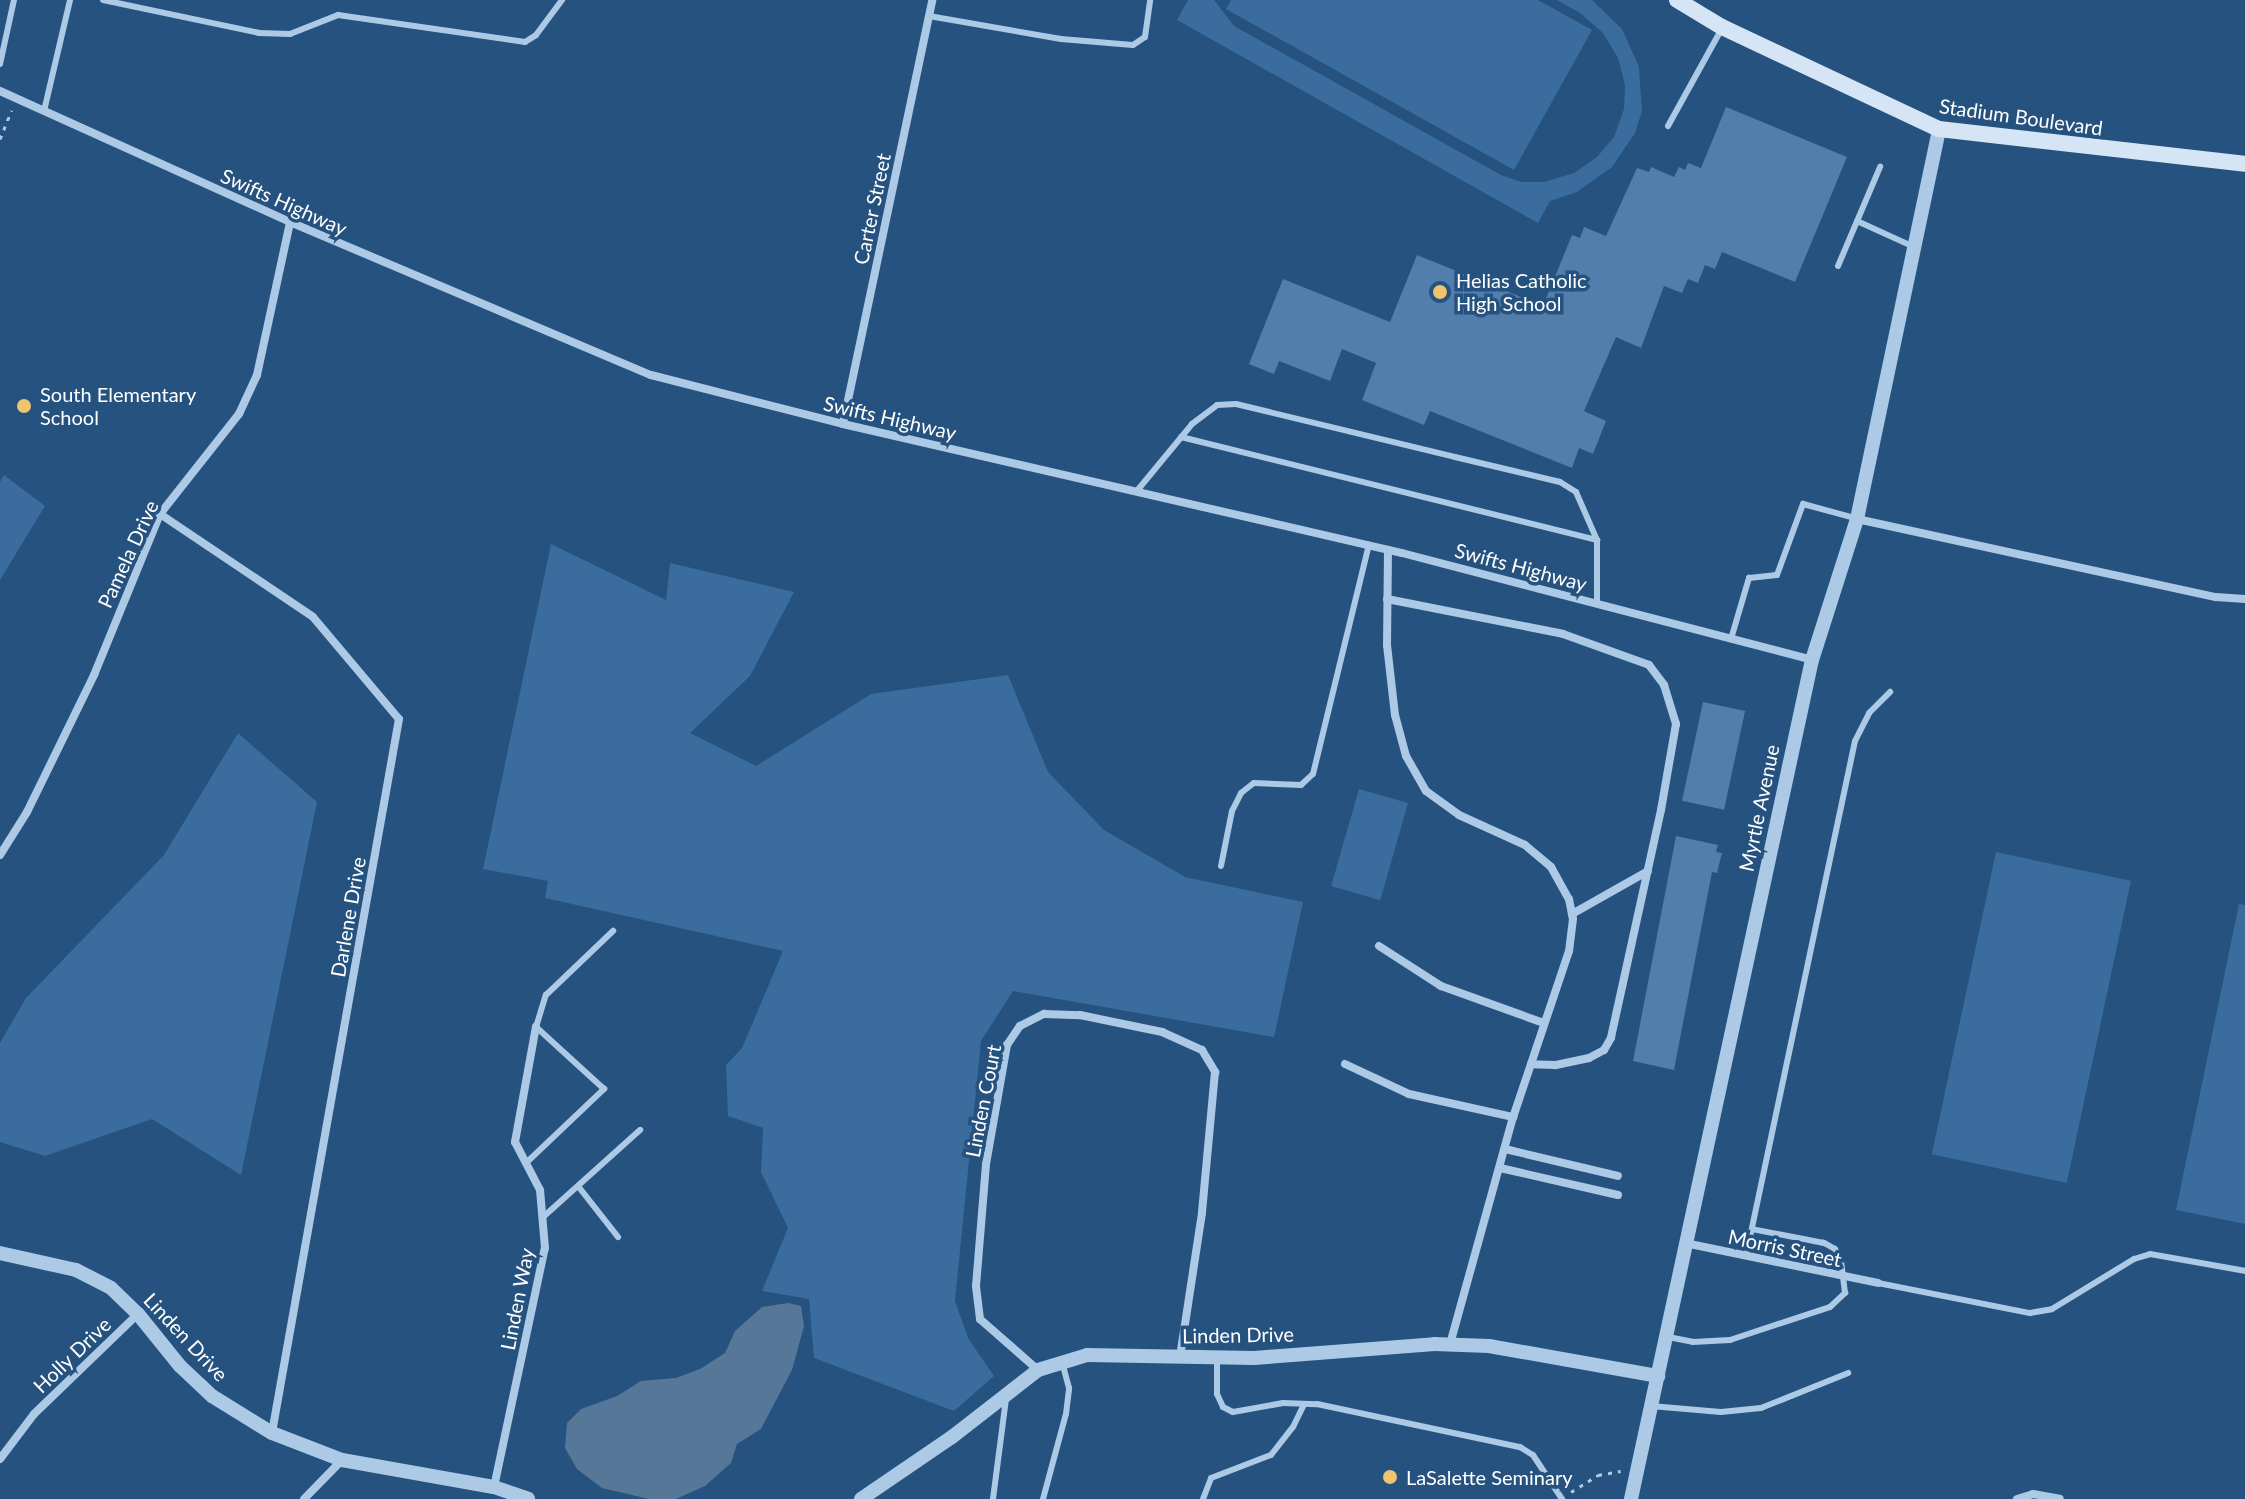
<!DOCTYPE html>
<style>
body{margin:0}
#map{position:relative;width:2245px;height:1499px;overflow:hidden;background:#25527f;font-family:Lato,sans-serif}
div>[style]{position:absolute}
[style*='--x']{left:calc(var(--x)*1px);top:calc(var(--y)*1px);width:calc(var(--w)*1px);rotate:calc(var(--a)*1deg)}
.green>*{inset:0;background:#3a6c9d;transform-origin:0 0}
.water>*{inset:0;background:#577798}
.building>*{inset:0;background:#517eaa;transform-origin:0 0}
.path>*{height:3px;margin-top:-1.5px;transform-origin:0;background:repeating-linear-gradient(90deg,#acc9e6 0 4px,transparent 0 10px)}
.service>*{height:6px;margin:-3px;padding:0 3px;transform-origin:3px;border-radius:3px;background:#acc9e6}
.minor>*{height:8px;margin:-4px;padding:0 4px;transform-origin:4px;border-radius:4px;background:#acc9e6}
.tertiary>*{height:14px;margin:-7px;padding:0 7px;transform-origin:7px;border-radius:7px;background:#acc9e6}
.secondary>*{height:16px;margin:-8px;padding:0 8px;transform-origin:8px;border-radius:8px;background:#d5e5f5}
.dots>*{width:22px;height:22px;translate:-50% -50%;box-sizing:border-box;border:4px solid #25527f;border-radius:50%}
span{translate:-50% -50%;white-space:nowrap;text-align:center;line-height:1.15;-webkit-text-stroke:7px #25527f;paint-order:stroke}
.street-label{font-size:20px;color:#fff}
.poi-label{font-size:20px;color:#fff}
.left{translate:0 -50%;text-align:left}
</style>
<div id="map">
<div class="green">
<div style="clip-path:polygon(1188px 0,1214px 0,1234px 26px,1501px 175px,1521px 182px,1544px 182px,1574px 173px,1597px 157px,1614px 137px,1624px 109px,1625px 85px,1618px 58px,1603px 33px,1580px 13px,1557px 0,1592px 0,1622px 29px,1639px 67px,1642px 111px,1635px 133px,1612px 167px,1577px 192px,1550px 201px,1538px 223px,1177px 20px)"></div>
<div style="clip-path:polygon(1231px 0,1538px 0,1592px 30px,1514px 170px,1226px 9px)"></div>
<div style="clip-path:polygon(4px 475px,45px 506px,0 580px,0 482px)"></div>
<div style="clip-path:polygon(551px 544px,666px 600px,670px 563px,794px 592px,750px 676px,690px 733px,756px 766px,871px 694px,1008px 675px,1048px 772px,1104px 830px,1185px 877px,1303px 902px,1274px 1037px,1013px 991px,981px 1041px,955px 1301px,968px 1338px,994px 1376px,954px 1411px,814px 1358px,809px 1299px,762px 1291px,788px 1228px,761px 1172px,763px 1128px,728px 1116px,726px 1065px,742px 1048px,783px 951px,545px 898px,548px 881px,483px 869px)"></div>
<div style="clip-path:polygon(238px 733px,317px 802px,241px 1175px,152px 1119px,45px 1156px,0 1142px,0 1043px,26px 998px,164px 855px)"></div>
<div style="left:1359px;top:789px;width:51px;height:101px;rotate:16deg"></div>
<div style="left:1996px;top:852px;width:138px;height:309px;rotate:12deg"></div>
<div style="clip-path:polygon(2239px 904px,2245px 905px,2245px 1224px,2176px 1210px)"></div>
</div>
<div class="water">
<div style="clip-path:polygon(788px 1303px,801px 1306px,804px 1326px,792px 1370px,761px 1429px,737px 1444px,731px 1463px,705px 1486px,676px 1499px,649px 1499px,602px 1488px,577px 1469px,565px 1448px,567px 1423px,581px 1409px,617px 1396px,641px 1381px,676px 1378px,700px 1369px,725px 1353px,735px 1331px,762px 1307px)"></div>
</div>
<div class="building">
<div style="clip-path:polygon(1726px 107px,1847px 157px,1795px 282px,1722px 252px,1715px 269px,1705px 265px,1698px 283px,1688px 279px,1682px 293px,1664px 286px,1641px 348px,1616px 337px,1584px 411px,1606px 421px,1593px 454px,1579px 448px,1572px 468px,1430px 411px,1424px 425px,1362px 400px,1376px 363px,1342px 349px,1330px 381px,1279px 361px,1274px 374px,1249px 364px,1283px 279px,1390px 322px,1417px 255px,1543px 306px,1572px 235px,1580px 238px,1584px 227px,1606px 236px,1637px 168px,1649px 172px,1651px 167px,1674px 177px,1679px 167px,1685px 170px,1688px 163px,1701px 168px)"></div>
<div style="left:1703px;top:702px;width:43px;height:101px;rotate:12deg"></div>
<div style="clip-path:polygon(1676px 836px,1718px 845px,1716px 852px,1722px 853px,1717px 873px,1712px 872px,1674px 1070px,1633px 1061px)"></div>
</div>
<div class="path">
<div style="--x:0;--y:139;--w:31;--a:-68"></div>
<div style="--x:1571;--y:1492;--w:32;--a:-32"></div>
<div style="--x:1598;--y:1475;--w:23;--a:-10"></div>
</div>
<div class="service">
<div style="--x:103;--y:0;--w:159;--a:11.9"></div>
<div style="--x:259;--y:33;--w:31;--a:2"></div>
<div style="--x:290;--y:34;--w:52;--a:-21.6"></div>
<div style="--x:338;--y:15;--w:189;--a:8.2"></div>
<div style="--x:525;--y:42;--w:13;--a:-32"></div>
<div style="--x:536;--y:35;--w:44;--a:-53.4"></div>
<div style="--x:929;--y:16;--w:134;--a:9.9"></div>
<div style="--x:1061;--y:39;--w:72;--a:4.8"></div>
<div style="--x:1133;--y:45;--w:14;--a:-34"></div>
<div style="--x:1145;--y:37;--w:37;--a:-82"></div>
<div style="--x:0;--y:64;--w:66;--a:-77.7"></div>
<div style="--x:44;--y:111;--w:114;--a:-76.8"></div>
<div style="--x:1668;--y:126;--w:110;--a:-61.1"></div>
<div style="--x:1857;--y:221;--w:63;--a:24.5"></div>
<div style="--x:1838;--y:266;--w:108;--a:-67"></div>
<div style="--x:1181;--y:437;--w:429;--a:13.9"></div>
<div style="--x:1136;--y:492;--w:88;--a:-50.5"></div>
<div style="--x:1192;--y:424;--w:31;--a:-37"></div>
<div style="--x:1217;--y:405;--w:19;--a:-3"></div>
<div style="--x:1236;--y:404;--w:225;--a:13.6"></div>
<div style="--x:1455;--y:457;--w:108;--a:13.4"></div>
<div style="--x:1560;--y:482;--w:19;--a:32"></div>
<div style="--x:1576;--y:492;--w:52;--a:66.4"></div>
<div style="--x:1597;--y:540;--w:64;--a:90"></div>
<div style="--x:1731;--y:639;--w:64;--a:-73.6"></div>
<div style="--x:1749;--y:578;--w:28;--a:-6"></div>
<div style="--x:1777;--y:575;--w:76;--a:-69.9"></div>
<div style="--x:1803;--y:504;--w:54;--a:15.1"></div>
<div style="--x:1221;--y:866;--w:56;--a:-78.7"></div>
<div style="--x:1232;--y:811;--w:20;--a:-63"></div>
<div style="--x:1241;--y:793;--w:16;--a:-38"></div>
<div style="--x:1254;--y:783;--w:47;--a:2.4"></div>
<div style="--x:1301;--y:785;--w:16;--a:-43"></div>
<div style="--x:1313;--y:774;--w:236;--a:-76.3"></div>
<div style="--x:526;--y:1163;--w:108;--a:-43.5"></div>
<div style="--x:604;--y:1089;--w:92;--a:-137.6"></div>
<div style="--x:536;--y:1027;--w:34;--a:-73"></div>
<div style="--x:546;--y:995;--w:93;--a:-43.7"></div>
<div style="--x:578;--y:1186;--w:65;--a:51.9"></div>
<div style="--x:542;--y:1218;--w:132;--a:-41.9"></div>
<div style="--x:1746;--y:1256;--w:526;--a:-78.05"></div>
<div style="--x:1855;--y:741;--w:31;--a:-63"></div>
<div style="--x:1869;--y:713;--w:30;--a:-45"></div>
<div style="--x:1878;--y:1283;--w:155;--a:11.2"></div>
<div style="--x:2030;--y:1313;--w:22;--a:-10"></div>
<div style="--x:2052;--y:1309;--w:96;--a:-31.4"></div>
<div style="--x:2134;--y:1259;--w:17;--a:-17"></div>
<div style="--x:2150;--y:1254;--w:97;--a:10.1"></div>
<div style="--x:1668;--y:1337;--w:25;--a:11"></div>
<div style="--x:1693;--y:1342;--w:37;--a:-3"></div>
<div style="--x:1730;--y:1340;--w:105;--a:-18.3"></div>
<div style="--x:1830;--y:1307;--w:21;--a:-43"></div>
<div style="--x:1845;--y:1293;--w:34;--a:-97"></div>
<div style="--x:1841;--y:1259;--w:12;--a:-121"></div>
<div style="--x:1835;--y:1249;--w:13;--a:-151"></div>
<div style="--x:1824;--y:1243;--w:73;--a:-169"></div>
<div style="--x:1217;--y:1359;--w:35;--a:90"></div>
<div style="--x:1217;--y:1394;--w:14;--a:65"></div>
<div style="--x:1223;--y:1407;--w:11;--a:27"></div>
<div style="--x:1233;--y:1412;--w:51;--a:-10.2"></div>
<div style="--x:1283;--y:1403;--w:34;--a:2"></div>
<div style="--x:1317;--y:1404;--w:208;--a:12"></div>
<div style="--x:1520;--y:1447;--w:15;--a:32"></div>
<div style="--x:1533;--y:1455;--w:53;--a:56.6"></div>
<div style="--x:1651;--y:1406;--w:70;--a:4.9"></div>
<div style="--x:1721;--y:1412;--w:40;--a:-5.7"></div>
<div style="--x:1761;--y:1408;--w:94;--a:-21.9"></div>
<div style="--x:993;--y:1499;--w:101;--a:-82.6"></div>
<div style="--x:1043;--y:1499;--w:88;--a:-74.9"></div>
<div style="--x:1066;--y:1414;--w:26;--a:-83"></div>
<div style="--x:1069;--y:1388;--w:27;--a:-105"></div>
<div style="--x:1203;--y:1499;--w:22;--a:-69"></div>
<div style="--x:1211;--y:1478;--w:64;--a:-21"></div>
<div style="--x:1271;--y:1455;--w:36;--a:-52"></div>
<div style="--x:1293;--y:1427;--w:25;--a:-64"></div>
</div>
<div class="minor">
<div style="--x:0;--y:91;--w:318;--a:24.3"></div>
<div style="--x:290;--y:222;--w:392;--a:23"></div>
<div style="--x:651;--y:375;--w:198;--a:14.3"></div>
<div style="--x:843;--y:424;--w:574;--a:12.99"></div>
<div style="--x:1402;--y:553;--w:424;--a:14.6"></div>
<div style="--x:843;--y:424;--w:433;--a:-78.1"></div>
<div style="--x:160;--y:514;--w:184;--a:33.9"></div>
<div style="--x:313;--y:617;--w:133;--a:49.9"></div>
<div style="--x:399;--y:719;--w:725;--a:100.09"></div>
<div style="--x:1857;--y:519;--w:367;--a:12.3"></div>
<div style="--x:2216;--y:597;--w:29;--a:4"></div>
<div style="--x:1388;--y:550;--w:95;--a:90.6"></div>
<div style="--x:1387;--y:645;--w:70;--a:83.5"></div>
<div style="--x:1395;--y:715;--w:42;--a:75"></div>
<div style="--x:1406;--y:756;--w:40;--a:60.3"></div>
<div style="--x:1426;--y:791;--w:41;--a:36"></div>
<div style="--x:1459;--y:815;--w:72;--a:24.4"></div>
<div style="--x:1525;--y:845;--w:34;--a:40"></div>
<div style="--x:1551;--y:867;--w:37;--a:61"></div>
<div style="--x:1569;--y:899;--w:20;--a:79"></div>
<div style="--x:1573;--y:919;--w:32;--a:97"></div>
<div style="--x:1569;--y:951;--w:175;--a:108.6"></div>
<div style="--x:1513;--y:1117;--w:236;--a:105.5"></div>
<div style="--x:1387;--y:599;--w:179;--a:11.2"></div>
<div style="--x:1563;--y:634;--w:91;--a:19.8"></div>
<div style="--x:1649;--y:665;--w:25;--a:53"></div>
<div style="--x:1664;--y:685;--w:41;--a:72.9"></div>
<div style="--x:1676;--y:724;--w:87;--a:99.9"></div>
<div style="--x:1661;--y:810;--w:233;--a:102.4"></div>
<div style="--x:1611;--y:1038;--w:14;--a:120"></div>
<div style="--x:1604;--y:1050;--w:17;--a:152"></div>
<div style="--x:1589;--y:1058;--w:35;--a:168"></div>
<div style="--x:1555;--y:1065;--w:24;--a:-178"></div>
<div style="--x:0;--y:855;--w:51;--a:-57.9"></div>
<div style="--x:27;--y:812;--w:153;--a:-63.9"></div>
<div style="--x:94;--y:675;--w:174;--a:-67.7"></div>
<div style="--x:160;--y:514;--w:127;--a:-51.7"></div>
<div style="--x:239;--y:414;--w:43;--a:-65.2"></div>
<div style="--x:257;--y:375;--w:157;--a:-77.8"></div>
<div style="--x:1572;--y:914;--w:87;--a:-29.5"></div>
<div style="--x:1379;--y:946;--w:74;--a:32.8"></div>
<div style="--x:1441;--y:986;--w:109;--a:19.8"></div>
<div style="--x:1345;--y:1064;--w:71;--a:25.1"></div>
<div style="--x:1409;--y:1094;--w:107;--a:12.5"></div>
<div style="--x:1505;--y:1149;--w:116;--a:13.4"></div>
<div style="--x:1500;--y:1168;--w:121;--a:12.9"></div>
<div style="--x:1685;--y:1243;--w:197;--a:11.7"></div>
<div style="--x:1038;--y:1370;--w:77;--a:-138.7"></div>
<div style="--x:980;--y:1319;--w:33;--a:-97"></div>
<div style="--x:976;--y:1286;--w:122;--a:-85.3"></div>
<div style="--x:986;--y:1164;--w:121;--a:-80"></div>
<div style="--x:1007;--y:1045;--w:23;--a:-56"></div>
<div style="--x:1020;--y:1026;--w:27;--a:-27"></div>
<div style="--x:1044;--y:1014;--w:36;--a:2"></div>
<div style="--x:1080;--y:1015;--w:84;--a:11.7"></div>
<div style="--x:1162;--y:1032;--w:44;--a:24.2"></div>
<div style="--x:1202;--y:1050;--w:26;--a:59"></div>
<div style="--x:1215;--y:1072;--w:142;--a:95.3"></div>
<div style="--x:1202;--y:1213;--w:145;--a:98.7"></div>
<div style="--x:0;--y:1459;--w:56;--a:-52.9"></div>
<div style="--x:34;--y:1414;--w:144;--a:-43.9"></div>
<div style="--x:494;--y:1487;--w:244;--a:-78"></div>
<div style="--x:545;--y:1248;--w:58;--a:-94.9"></div>
<div style="--x:540;--y:1190;--w:54;--a:-117.5"></div>
<div style="--x:515;--y:1142;--w:117;--a:-79.7"></div>
<div style="--x:304;--y:1499;--w:54;--a:-45.7"></div>
<div style="--x:2017;--y:1499;--w:17;--a:-17"></div>
<div style="--x:2033;--y:1494;--w:27;--a:10"></div>
</div>
<div class="tertiary">
<div style="--x:0;--y:1253;--w:78;--a:12.6"></div>
<div style="--x:76;--y:1270;--w:39;--a:27"></div>
<div style="--x:111;--y:1288;--w:37;--a:44"></div>
<div style="--x:138;--y:1314;--w:67;--a:51.1"></div>
<div style="--x:180;--y:1366;--w:44;--a:43.2"></div>
<div style="--x:212;--y:1396;--w:70;--a:31.7"></div>
<div style="--x:272;--y:1433;--w:75;--a:21.1"></div>
<div style="--x:342;--y:1460;--w:154;--a:10.1"></div>
<div style="--x:494;--y:1487;--w:36;--a:19"></div>
<div style="--x:861;--y:1499;--w:110;--a:-34.3"></div>
<div style="--x:952;--y:1437;--w:109;--a:-37.9"></div>
<div style="--x:1038;--y:1370;--w:51;--a:-17"></div>
<div style="--x:1087;--y:1355;--w:167;--a:1"></div>
<div style="--x:1254;--y:1358;--w:181;--a:-4.4"></div>
<div style="--x:1434;--y:1344;--w:55;--a:2.1"></div>
<div style="--x:1489;--y:1346;--w:172;--a:10.1"></div>
<div style="--x:1631;--y:1499;--w:858;--a:-77.83"></div>
<div style="--x:1812;--y:660;--w:148;--a:-72.3"></div>
<div style="--x:1857;--y:519;--w:399;--a:-78.1"></div>
</div>
<div class="secondary">
<div style="--x:1677;--y:0;--w:52;--a:31"></div>
<div style="--x:1722;--y:27;--w:240;--a:25.2"></div>
<div style="--x:1939;--y:129;--w:308;--a:6.5"></div>
</div>
<div class="dots">
<div style="left:1440px;top:292px;background:#efc370"></div>
<div style="left:24px;top:406px;background:#efc370"></div>
<div style="left:1390px;top:1477px;background:#efc370"></div>
</div>
<div class="street-label">
<span style="left:2021px;top:117px;rotate:8deg">Stadium Boulevard</span>
<span style="left:284px;top:202px;rotate:24deg">Swifts Highway</span>
<span style="left:872px;top:209px;rotate:-78deg">Carter Street</span>
<span style="left:890px;top:418px;rotate:13deg">Swifts Highway</span>
<span style="left:128px;top:554px;rotate:-65deg">Pamela Drive</span>
<span style="left:1521px;top:567px;rotate:15deg">Swifts Highway</span>
<span style="left:1759px;top:808px;rotate:-78deg">Myrtle Avenue</span>
<span style="left:348px;top:917px;rotate:-80deg">Darlene Drive</span>
<span style="left:983px;top:1101px;rotate:-79deg">Linden Court</span>
<span style="left:1785px;top:1248px;rotate:12deg">Morris Street</span>
<span style="left:517px;top:1299px;rotate:-79deg">Linden Way</span>
<span style="left:1238px;top:1335px;rotate:-1deg">Linden Drive</span>
<span style="left:186px;top:1337px;rotate:47deg">Linden Drive</span>
<span style="left:72px;top:1355px;rotate:-44deg">Holly Drive</span>
</div>
<div class="poi-label">
<span class="left" style="left:1456px;top:292px">Helias Catholic<br>High School</span>
<span class="left" style="left:40px;top:406px">South Elementary<br>School</span>
<span class="left" style="left:1406px;top:1477px">LaSalette Seminary</span>
</div>
</div>
